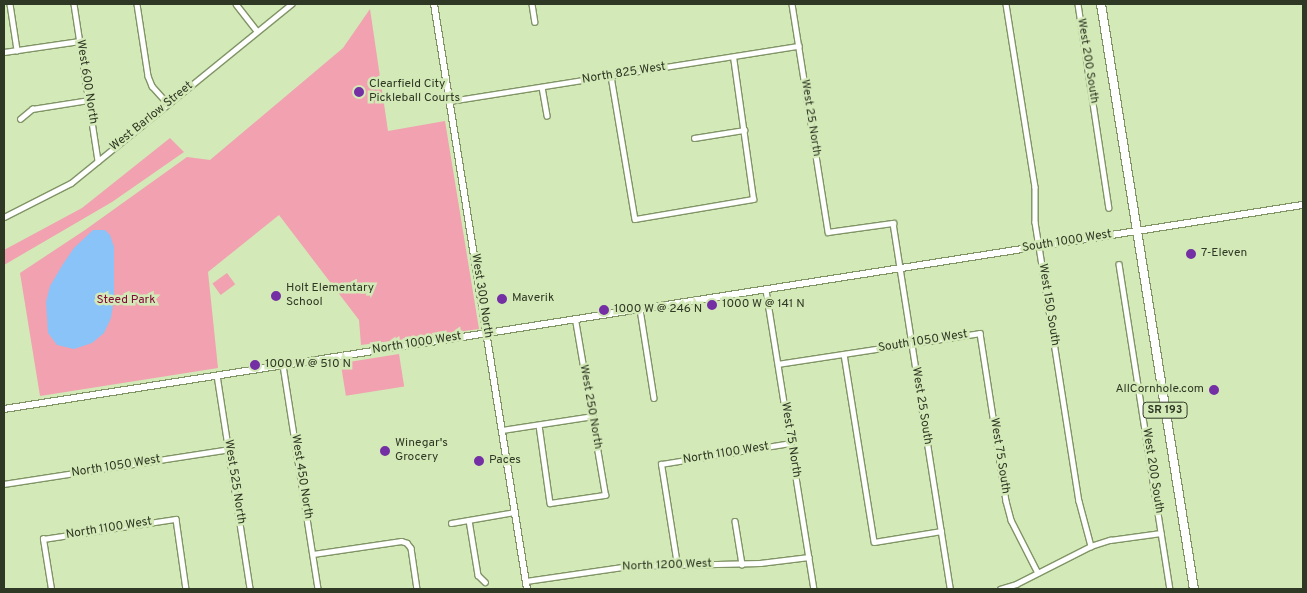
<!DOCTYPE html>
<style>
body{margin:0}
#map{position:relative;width:1307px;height:593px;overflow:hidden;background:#d3e9b7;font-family:Overpass,sans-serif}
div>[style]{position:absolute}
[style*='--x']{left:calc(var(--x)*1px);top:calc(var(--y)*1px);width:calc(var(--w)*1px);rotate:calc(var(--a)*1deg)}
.green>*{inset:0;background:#f1a1b0;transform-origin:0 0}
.water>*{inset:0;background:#8ac3f7}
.roads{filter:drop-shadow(1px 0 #809466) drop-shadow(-1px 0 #809466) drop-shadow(0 1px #809466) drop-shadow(0 -1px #809466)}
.street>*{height:4.5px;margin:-2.25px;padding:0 2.25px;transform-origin:2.25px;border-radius:2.25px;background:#fff}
.secondary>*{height:6px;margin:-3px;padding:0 3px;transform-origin:3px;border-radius:3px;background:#fff}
.primary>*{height:8px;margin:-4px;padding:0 4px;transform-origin:4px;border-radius:4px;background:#fff}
.dots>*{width:14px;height:14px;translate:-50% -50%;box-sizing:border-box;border:2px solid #d3e9b7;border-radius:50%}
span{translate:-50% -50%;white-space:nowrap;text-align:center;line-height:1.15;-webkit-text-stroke:5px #d3e9b7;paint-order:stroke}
.shield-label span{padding:1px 4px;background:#d3e9b7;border:1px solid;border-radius:4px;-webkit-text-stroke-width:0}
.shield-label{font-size:11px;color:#2f3824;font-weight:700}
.street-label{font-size:12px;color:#2f3824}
.poi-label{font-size:12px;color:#2f3824}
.left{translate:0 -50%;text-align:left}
.right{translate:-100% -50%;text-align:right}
.park-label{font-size:12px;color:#810a37}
.frame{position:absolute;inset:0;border:5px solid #2f3824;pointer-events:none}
</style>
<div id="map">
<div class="green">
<div style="clip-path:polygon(370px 9px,388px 131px,445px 121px,479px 329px,361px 345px,359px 320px,279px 215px,208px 272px,218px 368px,40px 396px,20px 273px,85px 230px,187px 157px,210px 160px,343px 48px)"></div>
<div style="clip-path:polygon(170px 138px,184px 152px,112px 202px,4px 265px,4px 250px,82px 208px)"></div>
<div style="left:227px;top:273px;width:14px;height:18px;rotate:54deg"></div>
<div style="left:399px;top:354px;width:33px;height:59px;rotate:81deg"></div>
</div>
<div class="water">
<div style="clip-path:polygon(93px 230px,105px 230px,110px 235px,114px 247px,114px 299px,111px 318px,104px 333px,92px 343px,74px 349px,57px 345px,48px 333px,46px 302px,50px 286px,63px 264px,74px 248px)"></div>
</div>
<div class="roads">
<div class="street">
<div style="--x:10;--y:4;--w:47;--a:81.3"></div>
<div style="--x:74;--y:4;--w:159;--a:81.3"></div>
<div style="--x:137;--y:4;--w:73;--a:81.3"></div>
<div style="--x:148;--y:76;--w:11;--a:68"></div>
<div style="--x:152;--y:86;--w:24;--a:48"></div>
<div style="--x:236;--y:4;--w:34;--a:52"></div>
<div style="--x:532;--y:4;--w:18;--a:81"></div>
<div style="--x:792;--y:4;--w:231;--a:81"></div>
<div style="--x:828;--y:232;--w:66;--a:-7.9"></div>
<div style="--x:893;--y:223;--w:370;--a:81.1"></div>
<div style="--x:1006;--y:4;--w:185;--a:81"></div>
<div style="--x:1035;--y:187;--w:35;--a:90"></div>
<div style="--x:1035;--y:222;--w:18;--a:81"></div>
<div style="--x:1038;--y:240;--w:264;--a:81.1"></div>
<div style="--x:1079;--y:501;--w:47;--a:75.1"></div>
<div style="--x:1078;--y:4;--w:206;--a:81.4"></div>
<div style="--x:4;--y:52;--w:76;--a:-8.3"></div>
<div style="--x:611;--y:76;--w:145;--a:80.5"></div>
<div style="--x:635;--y:219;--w:120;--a:-9.6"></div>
<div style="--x:753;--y:199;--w:143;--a:-98"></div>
<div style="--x:542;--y:87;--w:29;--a:80"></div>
<div style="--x:450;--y:101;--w:353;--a:-9"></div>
<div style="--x:20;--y:119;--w:16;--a:-40"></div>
<div style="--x:32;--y:109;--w:58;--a:-9"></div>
<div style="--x:694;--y:138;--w:51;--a:-9.1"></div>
<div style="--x:4;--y:217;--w:75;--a:-26.9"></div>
<div style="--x:71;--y:183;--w:284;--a:-39.1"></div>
<div style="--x:1119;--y:264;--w:329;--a:81.1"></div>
<div style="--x:766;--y:290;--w:303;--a:80.9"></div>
<div style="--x:640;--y:309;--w:90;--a:81.1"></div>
<div style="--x:844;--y:354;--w:190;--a:80.9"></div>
<div style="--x:874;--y:542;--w:68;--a:-9.3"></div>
<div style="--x:778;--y:364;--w:204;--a:-8.7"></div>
<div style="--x:980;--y:333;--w:170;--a:81.2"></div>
<div style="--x:1006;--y:501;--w:20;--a:75"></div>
<div style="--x:1011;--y:520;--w:59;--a:63"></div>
<div style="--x:283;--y:365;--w:227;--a:81.1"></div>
<div style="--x:217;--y:375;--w:217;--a:81.2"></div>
<div style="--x:539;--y:425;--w:79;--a:82"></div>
<div style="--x:550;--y:503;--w:56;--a:-8.3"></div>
<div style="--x:605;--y:495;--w:179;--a:-99.7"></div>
<div style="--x:502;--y:430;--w:92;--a:-8.7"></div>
<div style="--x:4;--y:484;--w:228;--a:-8.8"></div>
<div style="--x:469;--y:520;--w:56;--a:80.7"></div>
<div style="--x:478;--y:575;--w:10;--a:45"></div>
<div style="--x:735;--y:521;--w:44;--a:80.8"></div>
<div style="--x:451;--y:523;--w:65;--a:-9.8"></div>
<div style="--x:313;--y:554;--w:89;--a:-8.4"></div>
<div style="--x:401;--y:541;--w:6;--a:18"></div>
<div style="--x:407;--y:543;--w:6;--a:51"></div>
<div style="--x:411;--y:548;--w:41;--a:81.7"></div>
<div style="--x:677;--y:565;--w:102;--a:-99"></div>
<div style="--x:661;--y:464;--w:131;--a:-9.2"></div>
<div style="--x:526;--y:581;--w:104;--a:-8.3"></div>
<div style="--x:629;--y:566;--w:131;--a:-1.3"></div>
<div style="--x:760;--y:563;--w:49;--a:-7"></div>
<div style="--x:51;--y:589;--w:51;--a:-99.1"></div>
<div style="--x:43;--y:539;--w:134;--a:-8.6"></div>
<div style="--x:176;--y:519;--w:71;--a:81.9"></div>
<div style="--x:1000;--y:589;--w:17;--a:-17"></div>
<div style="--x:1016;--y:584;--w:84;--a:-26.9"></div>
<div style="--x:1091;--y:546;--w:20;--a:-18"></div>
<div style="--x:1110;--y:540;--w:51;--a:-7.8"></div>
</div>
<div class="secondary">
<div style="--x:434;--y:4;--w:592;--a:80.97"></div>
<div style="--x:4;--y:409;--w:1315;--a:-8.93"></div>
</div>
<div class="primary">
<div style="--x:1101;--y:4;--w:592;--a:80.97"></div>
</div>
</div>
<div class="dots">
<div style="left:359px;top:92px;background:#732fa3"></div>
<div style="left:1191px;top:254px;background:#732fa3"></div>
<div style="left:276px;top:296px;background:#732fa3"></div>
<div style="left:502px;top:299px;background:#732fa3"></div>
<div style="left:712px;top:305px;background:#732fa3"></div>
<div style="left:604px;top:310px;background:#732fa3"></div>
<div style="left:255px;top:365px;background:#732fa3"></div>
<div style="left:1214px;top:390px;background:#732fa3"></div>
<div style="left:385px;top:451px;background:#732fa3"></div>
<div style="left:479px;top:461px;background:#732fa3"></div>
</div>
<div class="shield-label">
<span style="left:1165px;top:410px">SR 193</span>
</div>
<div class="street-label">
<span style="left:1087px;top:61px;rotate:81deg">West 200 South</span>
<span style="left:624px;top:74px;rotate:-9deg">North 825 West</span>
<span style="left:86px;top:82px;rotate:81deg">West 600 North</span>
<span style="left:152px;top:117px;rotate:-39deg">West Barlow Street</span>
<span style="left:810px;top:118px;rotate:81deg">West 25 North</span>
<span style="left:1067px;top:242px;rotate:-9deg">South 1000 West</span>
<span style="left:481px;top:296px;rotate:81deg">West 300 North</span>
<span style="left:1048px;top:305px;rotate:81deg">West 150 South</span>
<span style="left:923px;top:342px;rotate:-9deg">South 1050 West</span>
<span style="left:417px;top:344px;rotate:-9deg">North 1000 West</span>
<span style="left:921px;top:406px;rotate:81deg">West 25 South</span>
<span style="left:590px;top:407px;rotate:80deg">West 250 North</span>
<span style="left:790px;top:440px;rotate:81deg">West 75 North</span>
<span style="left:726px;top:454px;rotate:-9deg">North 1100 West</span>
<span style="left:999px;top:456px;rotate:81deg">West 75 South</span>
<span style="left:116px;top:467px;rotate:-9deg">North 1050 West</span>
<span style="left:1152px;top:471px;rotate:81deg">West 200 South</span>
<span style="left:301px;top:477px;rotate:81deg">West 450 North</span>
<span style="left:234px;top:482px;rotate:81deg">West 525 North</span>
<span style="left:109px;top:529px;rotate:-9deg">North 1100 West</span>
<span style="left:667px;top:566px;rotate:-2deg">North 1200 West</span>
</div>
<div class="poi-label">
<span class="left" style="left:369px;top:92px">Clearfield City<br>Pickleball Courts</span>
<span class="left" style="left:1201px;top:254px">7-Eleven</span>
<span class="left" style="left:286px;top:296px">Holt Elementary<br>School</span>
<span class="left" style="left:512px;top:299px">Maverik</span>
<span class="left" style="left:722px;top:305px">1000 W @ 141 N</span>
<span class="left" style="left:614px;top:310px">1000 W @ 246 N</span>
<span class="left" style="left:265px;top:365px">1000 W @ 510 N</span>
<span class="right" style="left:1204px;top:390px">AllCornhole.com</span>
<span class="left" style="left:395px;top:451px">Winegar's<br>Grocery</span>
<span class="left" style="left:489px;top:461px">Paces</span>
</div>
<div class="park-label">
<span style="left:126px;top:301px">Steed Park</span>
</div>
<div class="frame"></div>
</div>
